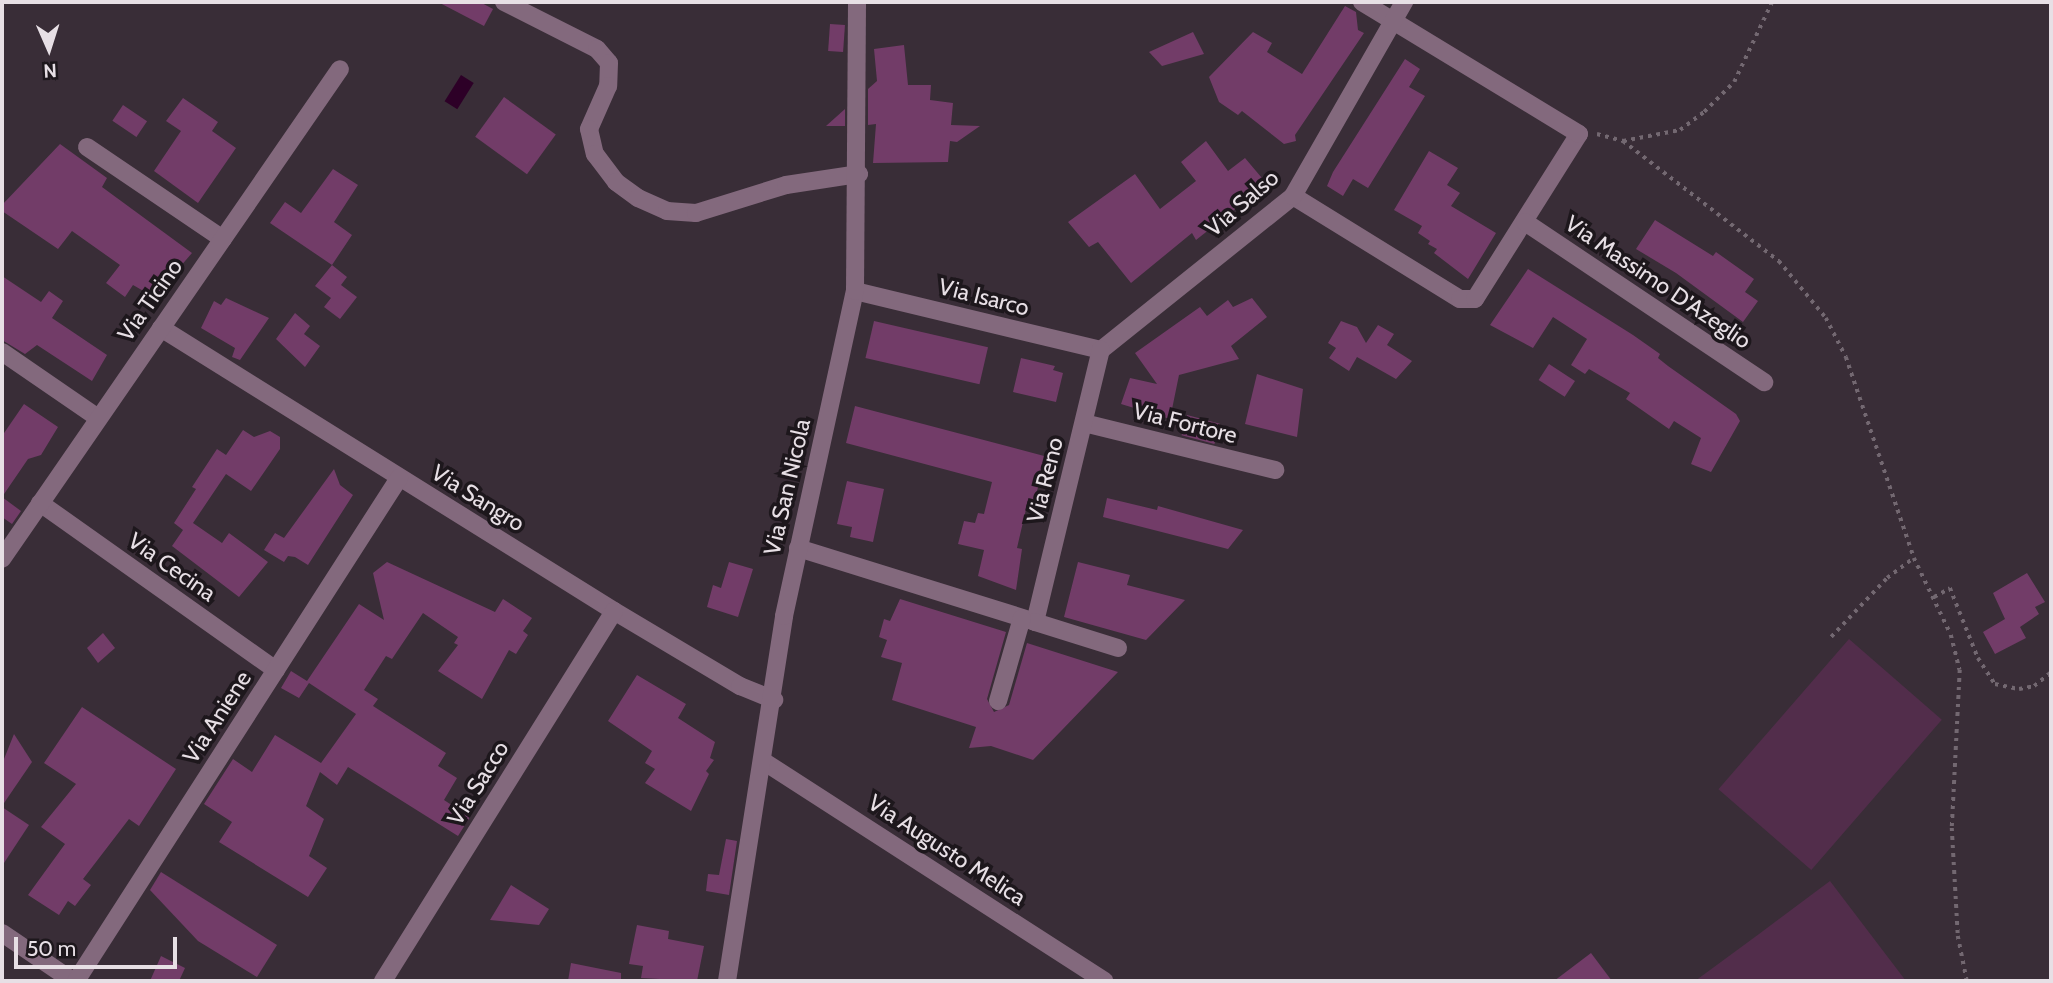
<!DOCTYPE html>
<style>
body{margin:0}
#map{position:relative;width:2053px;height:983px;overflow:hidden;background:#392d37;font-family:Cabin,sans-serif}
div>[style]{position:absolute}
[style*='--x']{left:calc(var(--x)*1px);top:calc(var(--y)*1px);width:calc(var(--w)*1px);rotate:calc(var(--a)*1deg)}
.green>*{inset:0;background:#522d4b;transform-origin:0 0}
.water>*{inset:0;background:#2d0027;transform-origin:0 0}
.building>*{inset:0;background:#723c68;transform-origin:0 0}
.path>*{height:3.5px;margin-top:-1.75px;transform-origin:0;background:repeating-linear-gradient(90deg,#736871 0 3.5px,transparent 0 8.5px)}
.minor>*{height:18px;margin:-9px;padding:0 9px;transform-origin:9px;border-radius:9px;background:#83697d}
span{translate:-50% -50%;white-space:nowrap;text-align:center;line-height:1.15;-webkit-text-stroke:7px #1d171c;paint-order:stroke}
.street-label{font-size:23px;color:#e7dfe5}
.frame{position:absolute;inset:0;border:4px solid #e7dfe5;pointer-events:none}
.north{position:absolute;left:14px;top:14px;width:70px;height:70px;-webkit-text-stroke:5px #1d171c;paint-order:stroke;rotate:177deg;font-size:19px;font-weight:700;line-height:28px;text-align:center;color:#e7dfe5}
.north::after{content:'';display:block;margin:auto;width:24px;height:32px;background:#e7dfe5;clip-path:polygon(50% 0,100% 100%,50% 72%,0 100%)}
.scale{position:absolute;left:14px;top:937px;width:163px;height:32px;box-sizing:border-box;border:4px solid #e7dfe5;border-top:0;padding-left:9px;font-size:21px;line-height:24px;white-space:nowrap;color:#e7dfe5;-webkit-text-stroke:5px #1d171c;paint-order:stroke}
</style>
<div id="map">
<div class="green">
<div style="left:1849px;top:639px;width:123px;height:199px;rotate:41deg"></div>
<div style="clip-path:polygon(1830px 881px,1906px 981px,1695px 981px,1759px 934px)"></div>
</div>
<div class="water">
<div style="left:461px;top:75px;width:15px;height:31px;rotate:32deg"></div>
</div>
<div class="building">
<div style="clip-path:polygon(438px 2px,480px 2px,493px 9px,484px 26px)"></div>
<div style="clip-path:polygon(1345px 6px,1356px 12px,1358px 30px,1364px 33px,1295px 135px,1296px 141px,1284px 144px,1242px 111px,1238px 115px,1219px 102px,1209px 77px,1253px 32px,1272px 43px,1267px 52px,1302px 74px)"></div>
<div style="left:830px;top:24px;width:15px;height:27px;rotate:4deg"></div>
<div style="clip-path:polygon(1193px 32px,1204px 54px,1162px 66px,1149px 52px)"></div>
<div style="clip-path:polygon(904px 45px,908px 85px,931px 85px,930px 100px,953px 103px,951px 125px,980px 126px,957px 142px,950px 141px,948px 162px,873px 163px,876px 124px,868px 125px,868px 89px,877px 81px,874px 49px)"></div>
<div style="clip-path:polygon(1405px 59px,1420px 69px,1409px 87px,1425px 96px,1368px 188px,1353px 179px,1343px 196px,1327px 186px,1333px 172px)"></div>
<div style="left:504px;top:97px;width:64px;height:49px;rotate:36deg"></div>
<div style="clip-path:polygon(183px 98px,218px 122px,212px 131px,236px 148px,198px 203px,154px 171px,181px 131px,166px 121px)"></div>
<div style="left:123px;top:105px;width:29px;height:19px;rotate:34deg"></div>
<div style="clip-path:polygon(845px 109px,845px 126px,826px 126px)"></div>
<div style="clip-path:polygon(1206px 141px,1228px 171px,1245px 158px,1267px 184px,1196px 240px,1192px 233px,1131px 283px,1098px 242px,1089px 247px,1068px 222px,1135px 174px,1160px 209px,1196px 181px,1181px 162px)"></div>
<div style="clip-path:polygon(60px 144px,107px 178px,102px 187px,192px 253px,154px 297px,133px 285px,125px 297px,106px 283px,120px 265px,72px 231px,58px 249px,2px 211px,2px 205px)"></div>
<div style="clip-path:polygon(1429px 151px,1458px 168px,1447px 185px,1460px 193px,1451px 206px,1496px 233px,1468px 279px,1434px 253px,1437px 249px,1428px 244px,1430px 241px,1418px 233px,1422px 226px,1394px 210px)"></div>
<div style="clip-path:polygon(333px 169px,358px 185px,334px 222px,352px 235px,332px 265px,270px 223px,285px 202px,301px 213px)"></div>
<div style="clip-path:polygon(1655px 220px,1713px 256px,1716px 252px,1754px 279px,1745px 292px,1758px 301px,1743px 322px,1676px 273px,1636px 249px)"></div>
<div style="clip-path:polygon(332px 265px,347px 277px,341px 285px,357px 297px,340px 319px,324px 307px,331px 298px,315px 286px)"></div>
<div style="clip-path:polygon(1528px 269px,1633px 335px,1660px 354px,1658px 358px,1668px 366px,1736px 414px,1740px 421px,1711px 472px,1691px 464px,1701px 438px,1674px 421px,1669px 429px,1626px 399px,1630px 393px,1589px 369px,1585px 374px,1571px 365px,1587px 339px,1553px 317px,1533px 348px,1490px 325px)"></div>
<div style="clip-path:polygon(2px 276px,41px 302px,49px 291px,63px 301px,52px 318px,107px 355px,92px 381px,37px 345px,25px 354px,2px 340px)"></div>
<div style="clip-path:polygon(226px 298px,269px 318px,240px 360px,232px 357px,235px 348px,201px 328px,214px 301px,221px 305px)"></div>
<div style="clip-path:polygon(1252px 298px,1267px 317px,1231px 346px,1239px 359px,1179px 375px,1170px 419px,1121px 404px,1130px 378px,1157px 384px,1135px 353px,1200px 307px,1207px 316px,1228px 300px,1233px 307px)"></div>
<div style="clip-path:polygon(295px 313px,310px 326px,304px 334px,320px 346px,305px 367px,276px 339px)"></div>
<div style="left:874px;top:321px;width:117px;height:38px;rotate:13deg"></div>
<div style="clip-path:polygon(1341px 321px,1357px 327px,1366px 343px,1378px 325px,1394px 334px,1387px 345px,1412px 361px,1396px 379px,1357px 357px,1349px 371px,1329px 358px,1336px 348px,1328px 343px)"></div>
<div style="clip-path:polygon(1021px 358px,1055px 366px,1053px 370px,1063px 373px,1056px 402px,1013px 392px)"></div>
<div style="left:1549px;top:364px;width:31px;height:19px;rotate:33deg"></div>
<div style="clip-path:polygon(1257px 374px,1303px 389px,1297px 437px,1245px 424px)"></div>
<div style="clip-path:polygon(24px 404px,58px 427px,41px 455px,28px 459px,2px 497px,2px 436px)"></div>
<div style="clip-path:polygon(855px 406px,1048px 457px,1032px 506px,1027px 505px,1017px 548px,1022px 549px,1016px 590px,978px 576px,984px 550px,958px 544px,964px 521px,975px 523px,978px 513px,984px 514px,992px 482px,846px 443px)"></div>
<div style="left:1187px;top:415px;width:34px;height:21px;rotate:15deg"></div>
<div style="clip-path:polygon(243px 430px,254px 437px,270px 431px,280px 437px,280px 449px,251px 491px,226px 474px,193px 523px,222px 543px,229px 533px,268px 562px,239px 597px,172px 546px,183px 530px,174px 523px,196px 489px,192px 487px,217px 449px,226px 455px)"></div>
<div style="clip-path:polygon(334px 469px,340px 485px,353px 495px,308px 565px,295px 557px,288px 556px,284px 562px,264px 550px,275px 533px,284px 538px)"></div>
<div style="clip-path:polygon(847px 481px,884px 489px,873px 542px,850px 537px,852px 527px,837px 524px)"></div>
<div style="clip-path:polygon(2px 497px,21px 511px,12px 524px,2px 517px)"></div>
<div style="clip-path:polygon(1107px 498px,1157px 510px,1158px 506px,1243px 530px,1228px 549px,1103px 517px)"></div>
<div style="clip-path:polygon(387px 562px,495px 612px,503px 599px,532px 618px,523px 631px,528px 635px,516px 654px,509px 650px,482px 699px,438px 671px,458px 645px,454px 643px,458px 637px,423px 613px,392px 659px,386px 656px,364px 690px,378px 699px,373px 706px,446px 753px,438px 766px,457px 778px,444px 800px,470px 817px,458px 836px,348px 767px,337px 785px,320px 772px,306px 806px,324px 819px,309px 856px,327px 868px,308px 897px,219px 842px,232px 822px,204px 804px,233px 759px,252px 772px,275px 735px,321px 763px,356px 714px,309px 683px,299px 698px,281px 688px,291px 671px,307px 681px,359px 604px,384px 620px,373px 573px)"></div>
<div style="clip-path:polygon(729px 562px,753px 569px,738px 617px,707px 607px,713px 585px,721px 588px)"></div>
<div style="clip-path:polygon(1078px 562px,1130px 575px,1127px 585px,1185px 600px,1146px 640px,1064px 617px)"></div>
<div style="clip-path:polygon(2027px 573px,2045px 602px,2035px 607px,2039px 614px,2020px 627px,2026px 638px,1995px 654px,1983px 632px,2005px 619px,1993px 593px)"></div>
<div style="clip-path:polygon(900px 599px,1006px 632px,987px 699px,994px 712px,1009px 705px,1027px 643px,1118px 672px,1033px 760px,991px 746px,969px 748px,976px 727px,892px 700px,902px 663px,881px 657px,887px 640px,879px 637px,884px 619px,890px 621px)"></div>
<div style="clip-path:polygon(103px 633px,115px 648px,98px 663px,87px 648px)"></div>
<div style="clip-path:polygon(637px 675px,686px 704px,678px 718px,715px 742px,710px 758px,714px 760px,706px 771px,709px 774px,691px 811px,645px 783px,655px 769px,645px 763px,652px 751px,608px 721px)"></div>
<div style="clip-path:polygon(82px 707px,176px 769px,139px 826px,129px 819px,83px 879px,91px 885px,75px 906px,68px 901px,59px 915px,28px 895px,65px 844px,41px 827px,76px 784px,44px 763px)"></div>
<div style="clip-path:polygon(14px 734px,32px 762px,2px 806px,2px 764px)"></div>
<div style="clip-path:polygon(2px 807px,29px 825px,2px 866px)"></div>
<div style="clip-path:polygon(726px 839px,737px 841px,729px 895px,706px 891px,708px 874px,719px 875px)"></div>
<div style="clip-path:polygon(161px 872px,277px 945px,257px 977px,198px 941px,150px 890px)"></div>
<div style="clip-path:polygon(511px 885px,549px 909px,539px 925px,490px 920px)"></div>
<div style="clip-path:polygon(637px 925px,669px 931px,668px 939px,704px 946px,697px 981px,641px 978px,643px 966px,629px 964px)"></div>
<div style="clip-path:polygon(1591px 953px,1612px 981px,1554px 981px)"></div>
<div style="clip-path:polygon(161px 956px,185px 968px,179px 981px,150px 981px)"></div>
<div style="clip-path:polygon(571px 963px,621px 973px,621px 981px,568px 981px)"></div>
</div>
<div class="path">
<div style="--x:1597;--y:134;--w:27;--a:15"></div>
<div style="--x:1623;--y:141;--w:197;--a:37.6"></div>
<div style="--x:1779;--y:261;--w:74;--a:50.5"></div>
<div style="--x:1826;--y:318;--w:44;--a:62.9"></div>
<div style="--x:1846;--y:357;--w:212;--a:71.3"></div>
<div style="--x:1914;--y:558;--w:85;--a:64.3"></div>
<div style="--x:1951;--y:635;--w:36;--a:76"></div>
<div style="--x:1960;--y:670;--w:158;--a:92.9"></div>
<div style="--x:1952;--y:828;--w:108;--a:86.8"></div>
<div style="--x:1958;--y:936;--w:46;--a:78.7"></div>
<div style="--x:1623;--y:141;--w:58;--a:-10.9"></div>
<div style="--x:1680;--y:130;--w:30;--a:-37"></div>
<div style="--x:1704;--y:112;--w:42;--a:-45"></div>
<div style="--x:1734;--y:82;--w:89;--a:-64.6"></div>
<div style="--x:1934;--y:597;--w:18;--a:-29"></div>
<div style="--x:1950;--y:588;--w:75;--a:68.2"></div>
<div style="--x:1978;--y:658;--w:31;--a:57"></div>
<div style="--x:1995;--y:684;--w:25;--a:12"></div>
<div style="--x:2019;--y:689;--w:15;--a:-11"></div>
<div style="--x:2034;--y:686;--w:22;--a:-39"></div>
<div style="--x:1831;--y:637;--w:81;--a:-46.5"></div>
<div style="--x:1887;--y:578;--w:34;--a:-37"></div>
</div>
<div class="minor">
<div style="--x:504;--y:2;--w:104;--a:26.8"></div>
<div style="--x:597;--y:49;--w:18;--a:49"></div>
<div style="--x:609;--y:63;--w:23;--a:92"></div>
<div style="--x:608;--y:86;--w:47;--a:113.8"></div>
<div style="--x:589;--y:129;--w:26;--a:77"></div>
<div style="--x:595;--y:154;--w:35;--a:53"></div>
<div style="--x:616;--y:182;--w:27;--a:36"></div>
<div style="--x:638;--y:198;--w:32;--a:24"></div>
<div style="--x:667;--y:211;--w:29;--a:4"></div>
<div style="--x:696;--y:213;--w:94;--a:-17.3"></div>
<div style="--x:786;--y:185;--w:74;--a:-8.6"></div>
<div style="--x:87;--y:147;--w:164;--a:34.1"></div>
<div style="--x:1293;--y:196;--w:196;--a:31.7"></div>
<div style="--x:1460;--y:299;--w:15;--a:0"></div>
<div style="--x:1475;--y:299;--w:195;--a:-57.8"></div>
<div style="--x:1579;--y:134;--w:254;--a:-148.7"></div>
<div style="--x:1525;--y:222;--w:288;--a:33.8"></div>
<div style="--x:855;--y:291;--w:253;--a:13.5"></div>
<div style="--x:161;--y:328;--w:534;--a:31.99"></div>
<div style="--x:614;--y:611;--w:147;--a:30.8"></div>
<div style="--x:740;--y:686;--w:37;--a:22"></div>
<div style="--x:1101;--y:350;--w:246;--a:-38.7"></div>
<div style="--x:1293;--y:196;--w:224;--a:-60.2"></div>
<div style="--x:2;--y:352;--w:116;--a:34.5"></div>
<div style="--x:1084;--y:423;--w:197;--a:13.8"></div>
<div style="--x:40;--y:503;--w:289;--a:35.3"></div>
<div style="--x:798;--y:548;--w:248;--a:17.3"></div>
<div style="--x:1035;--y:622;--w:280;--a:-76.4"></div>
<div style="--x:2;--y:559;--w:595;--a:-55.4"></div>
<div style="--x:1035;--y:622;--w:87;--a:17.4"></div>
<div style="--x:998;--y:701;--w:86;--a:-73.9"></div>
<div style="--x:763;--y:761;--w:406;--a:32.8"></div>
<div style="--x:2;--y:933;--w:86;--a:34.1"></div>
<div style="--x:76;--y:981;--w:598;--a:-57.29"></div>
<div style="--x:383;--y:981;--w:436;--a:-58"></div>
<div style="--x:727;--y:981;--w:369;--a:-81.1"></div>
<div style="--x:784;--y:616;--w:333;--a:-77.7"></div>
<div style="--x:855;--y:291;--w:289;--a:-89.6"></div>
</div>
<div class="street-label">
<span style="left:1242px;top:203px;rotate:-41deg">Via Salso</span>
<span style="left:1658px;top:282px;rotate:34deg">Via Massimo D'Azeglio</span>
<span style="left:984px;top:297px;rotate:14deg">Via Isarco</span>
<span style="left:150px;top:300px;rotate:-55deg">Via Ticino</span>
<span style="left:1185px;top:423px;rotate:14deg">Via Fortore</span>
<span style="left:1045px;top:480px;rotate:-76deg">Via Reno</span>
<span style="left:787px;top:487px;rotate:-77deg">Via San Nicola</span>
<span style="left:478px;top:498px;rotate:32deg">Via Sangro</span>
<span style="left:172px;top:567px;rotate:35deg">Via Cecina</span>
<span style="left:217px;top:717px;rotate:-57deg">Via Aniene</span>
<span style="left:478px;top:783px;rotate:-58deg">Via Sacco</span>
<span style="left:947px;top:850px;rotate:33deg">Via Augusto Melica</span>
</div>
<div class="frame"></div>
<div class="north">N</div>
<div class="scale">50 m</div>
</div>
